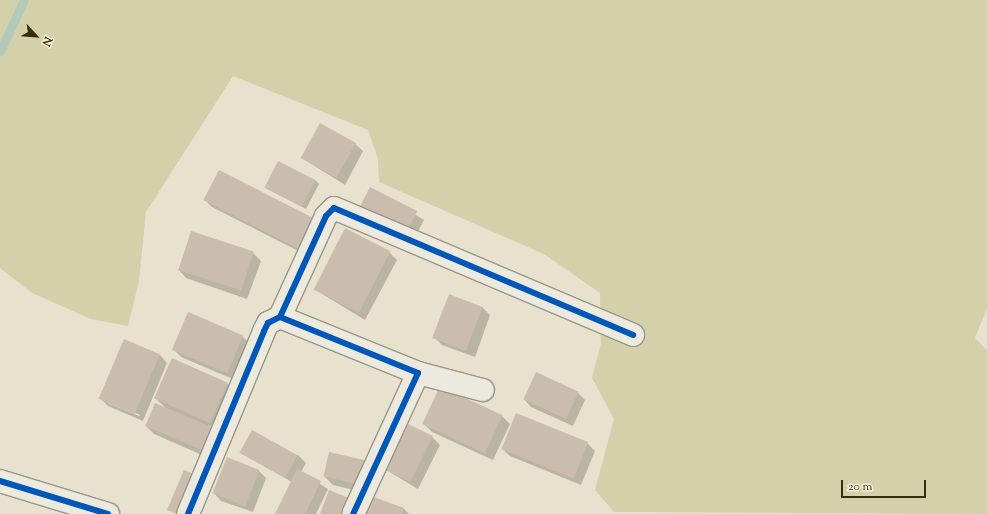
<!DOCTYPE html>
<style>
body{margin:0}
#map{position:relative;width:987px;height:514px;overflow:hidden;background:#e8e1cd;font-family:"Sorts Mill Goudy",serif}
div>[style]{position:absolute}
[style*='--x']{left:calc(var(--x)*1px);top:calc(var(--y)*1px);width:calc(var(--w)*1px);rotate:calc(var(--a)*1deg)}
.green>*{inset:0;background:#d4d0aa}
.shadow>*{inset:0;background:#0003}
.stream>*{height:9px;margin:-4.5px;padding:0 4.5px;transform-origin:4.5px;border-radius:4.5px;background:#b2cab9}
.building>*{inset:0;background:#cbbdae;transform-origin:0 0}
.roads{filter:drop-shadow(1px 0 #9b9587) drop-shadow(-1px 0 #9b9587) drop-shadow(0 1px #9b9587) drop-shadow(0 -1px #9b9587)}
.minor>*{height:22px;margin:-11px;padding:0 11px;transform-origin:11px;border-radius:11px;background:#ece9de}
.cycleway>*{height:6px;margin:-3px;padding:0 3px;transform-origin:3px;border-radius:3px;background:#0057b8}
span{translate:-50% -50%;white-space:nowrap;text-align:center;line-height:1.15;-webkit-text-stroke:4px #f7efd7;paint-order:stroke}
.north{position:absolute;left:16px;top:16px;width:40px;height:40px;-webkit-text-stroke:3px #f7efd7;paint-order:stroke;rotate:116deg;font-size:11px;font-weight:700;line-height:16px;text-align:center;color:#3d2a13}
.north::after{content:'';display:block;margin:auto;width:14px;height:18px;background:#3d2a13;clip-path:polygon(50% 0,100% 100%,50% 72%,0 100%)}
.scale{position:absolute;left:841px;top:480px;width:85px;height:18px;box-sizing:border-box;border:2px solid #3d2a13;border-top:0;padding-left:5px;font-size:12px;line-height:14px;white-space:nowrap;color:#3d2a13;-webkit-text-stroke:3px #f7efd7;paint-order:stroke}
</style>
<div id="map">
<div class="green">
<div style="clip-path:polygon(0 0,987px 0,987px 308px,975px 338px,987px 350px,987px 514px,614px 512px,595px 490px,614px 419px,592px 378px,601px 343px,600px 293px,544px 254px,379px 182px,378px 159px,368px 130px,233px 76px,146px 212px,139px 281px,128px 326px,91px 319px,32px 293px,0 268px)"></div>
</div>
<div class="shadow">
<div style="clip-path:polygon(355px 144px,363px 151px,345px 185px,302px 158px)"></div>
<div style="clip-path:polygon(219px 171px,310px 257px,212px 207px,204px 199px)"></div>
<div style="clip-path:polygon(315px 180px,319px 184px,306px 209px,266px 188px)"></div>
<div style="clip-path:polygon(371px 188px,424px 220px,413px 241px)"></div>
<div style="clip-path:polygon(389px 252px,397px 260px,365px 320px,314px 289px)"></div>
<div style="clip-path:polygon(253px 253px,261px 261px,247px 299px,186px 278px,179px 270px)"></div>
<div style="clip-path:polygon(482px 307px,490px 315px,475px 357px,442px 345px,434px 337px)"></div>
<div style="clip-path:polygon(242px 336px,250px 344px,235px 380px,181px 357px,173px 349px)"></div>
<div style="clip-path:polygon(evenodd,160px 355px,167px 363px,143px 421px,108px 406px,100px 398px,160px 355px,108px 401px,140px 415px,139px 416px,108px 403px,108px 401px)"></div>
<div style="clip-path:polygon(228px 384px,235px 391px,219px 430px,208px 425px,219px 436px,209px 458px,154px 434px,146px 426px,166px 408px,155px 398px)"></div>
<div style="clip-path:polygon(577px 392px,585px 400px,573px 426px,531px 407px,524px 399px)"></div>
<div style="clip-path:polygon(502px 416px,510px 424px,493px 460px,432px 432px,424px 424px)"></div>
<div style="clip-path:polygon(432px 437px,440px 445px,418px 489px,383px 468px)"></div>
<div style="clip-path:polygon(587px 443px,595px 451px,581px 485px,510px 456px,502px 449px)"></div>
<div style="clip-path:polygon(241px 453px,298px 455px,306px 463px,301px 472px,328px 489px,316px 514px,276px 514px,292px 482px)"></div>
<div style="clip-path:polygon(364px 461px,372px 469px,366px 493px,333px 485px,325px 477px)"></div>
<div style="clip-path:polygon(258px 470px,266px 478px,253px 512px,221px 501px,214px 493px)"></div>
<div style="clip-path:polygon(404px 509px,409px 514px,363px 514px)"></div>
</div>
<div class="stream">
<div style="--x:0;--y:51;--w:56;--a:-64.8"></div>
</div>
<div class="building">
<div style="left:320px;top:123px;width:41px;height:40px;rotate:29deg"></div>
<div style="left:278px;top:161px;width:42px;height:30px;rotate:27deg"></div>
<div style="left:219px;top:170px;width:110px;height:34px;rotate:27deg"></div>
<div style="left:370px;top:187px;width:53px;height:25px;rotate:27deg"></div>
<div style="left:345px;top:228px;width:51px;height:69px;rotate:27deg"></div>
<div style="left:191px;top:231px;width:66px;height:41px;rotate:18deg"></div>
<div style="left:449px;top:294px;width:36px;height:47px;rotate:21deg"></div>
<div style="left:188px;top:312px;width:60px;height:41px;rotate:23deg"></div>
<div style="left:124px;top:339px;width:39px;height:65px;rotate:23deg"></div>
<div style="left:172px;top:358px;width:61px;height:44px;rotate:24deg"></div>
<div style="left:536px;top:372px;width:47px;height:30px;rotate:25deg"></div>
<div style="left:440px;top:386px;width:69px;height:42px;rotate:25deg"></div>
<div style="left:155px;top:403px;width:62px;height:25px;rotate:23deg"></div>
<div style="left:516px;top:413px;width:78px;height:39px;rotate:22deg"></div>
<div style="left:404px;top:422px;width:32px;height:51px;rotate:26deg"></div>
<div style="left:252px;top:430px;width:52px;height:26px;rotate:29deg"></div>
<div style="left:329px;top:452px;width:37px;height:25px;rotate:13deg"></div>
<div style="left:227px;top:457px;width:35px;height:39px;rotate:22deg"></div>
<div style="clip-path:polygon(297px 469px,321px 481px,305px 514px,275px 514px)"></div>
<div style="clip-path:polygon(184px 470px,201px 477px,177px 514px,167px 510px)"></div>
<div style="clip-path:polygon(329px 490px,351px 499px,345px 514px,320px 514px)"></div>
<div style="clip-path:polygon(368px 495px,404px 508px,402px 514px,361px 514px)"></div>
</div>
<div class="roads">
<div class="minor">
<div style="--x:280;--y:317;--w:111;--a:-65.5"></div>
<div style="--x:326;--y:216;--w:11;--a:-45"></div>
<div style="--x:334;--y:208;--w:325;--a:23"></div>
<div style="--x:418;--y:373;--w:67;--a:14.7"></div>
<div style="--x:0;--y:481;--w:113;--a:17"></div>
<div style="--x:188;--y:514;--w:198;--a:-67.4"></div>
<div style="--x:264;--y:331;--w:9;--a:-63"></div>
<div style="--x:268;--y:323;--w:13;--a:-27"></div>
<div style="--x:280;--y:317;--w:149;--a:22.1"></div>
<div style="--x:418;--y:373;--w:155;--a:114.7"></div>
</div>
</div>
<div class="cycleway">
<div style="--x:280;--y:317;--w:111;--a:-65.5"></div>
<div style="--x:326;--y:216;--w:11;--a:-45"></div>
<div style="--x:334;--y:208;--w:325;--a:23"></div>
<div style="--x:0;--y:481;--w:113;--a:17"></div>
<div style="--x:188;--y:514;--w:198;--a:-67.4"></div>
<div style="--x:264;--y:331;--w:9;--a:-63"></div>
<div style="--x:268;--y:323;--w:13;--a:-27"></div>
<div style="--x:280;--y:317;--w:149;--a:22.1"></div>
<div style="--x:418;--y:373;--w:155;--a:114.7"></div>
</div>
<div class="north">N</div>
<div class="scale">20 m</div>
</div>
